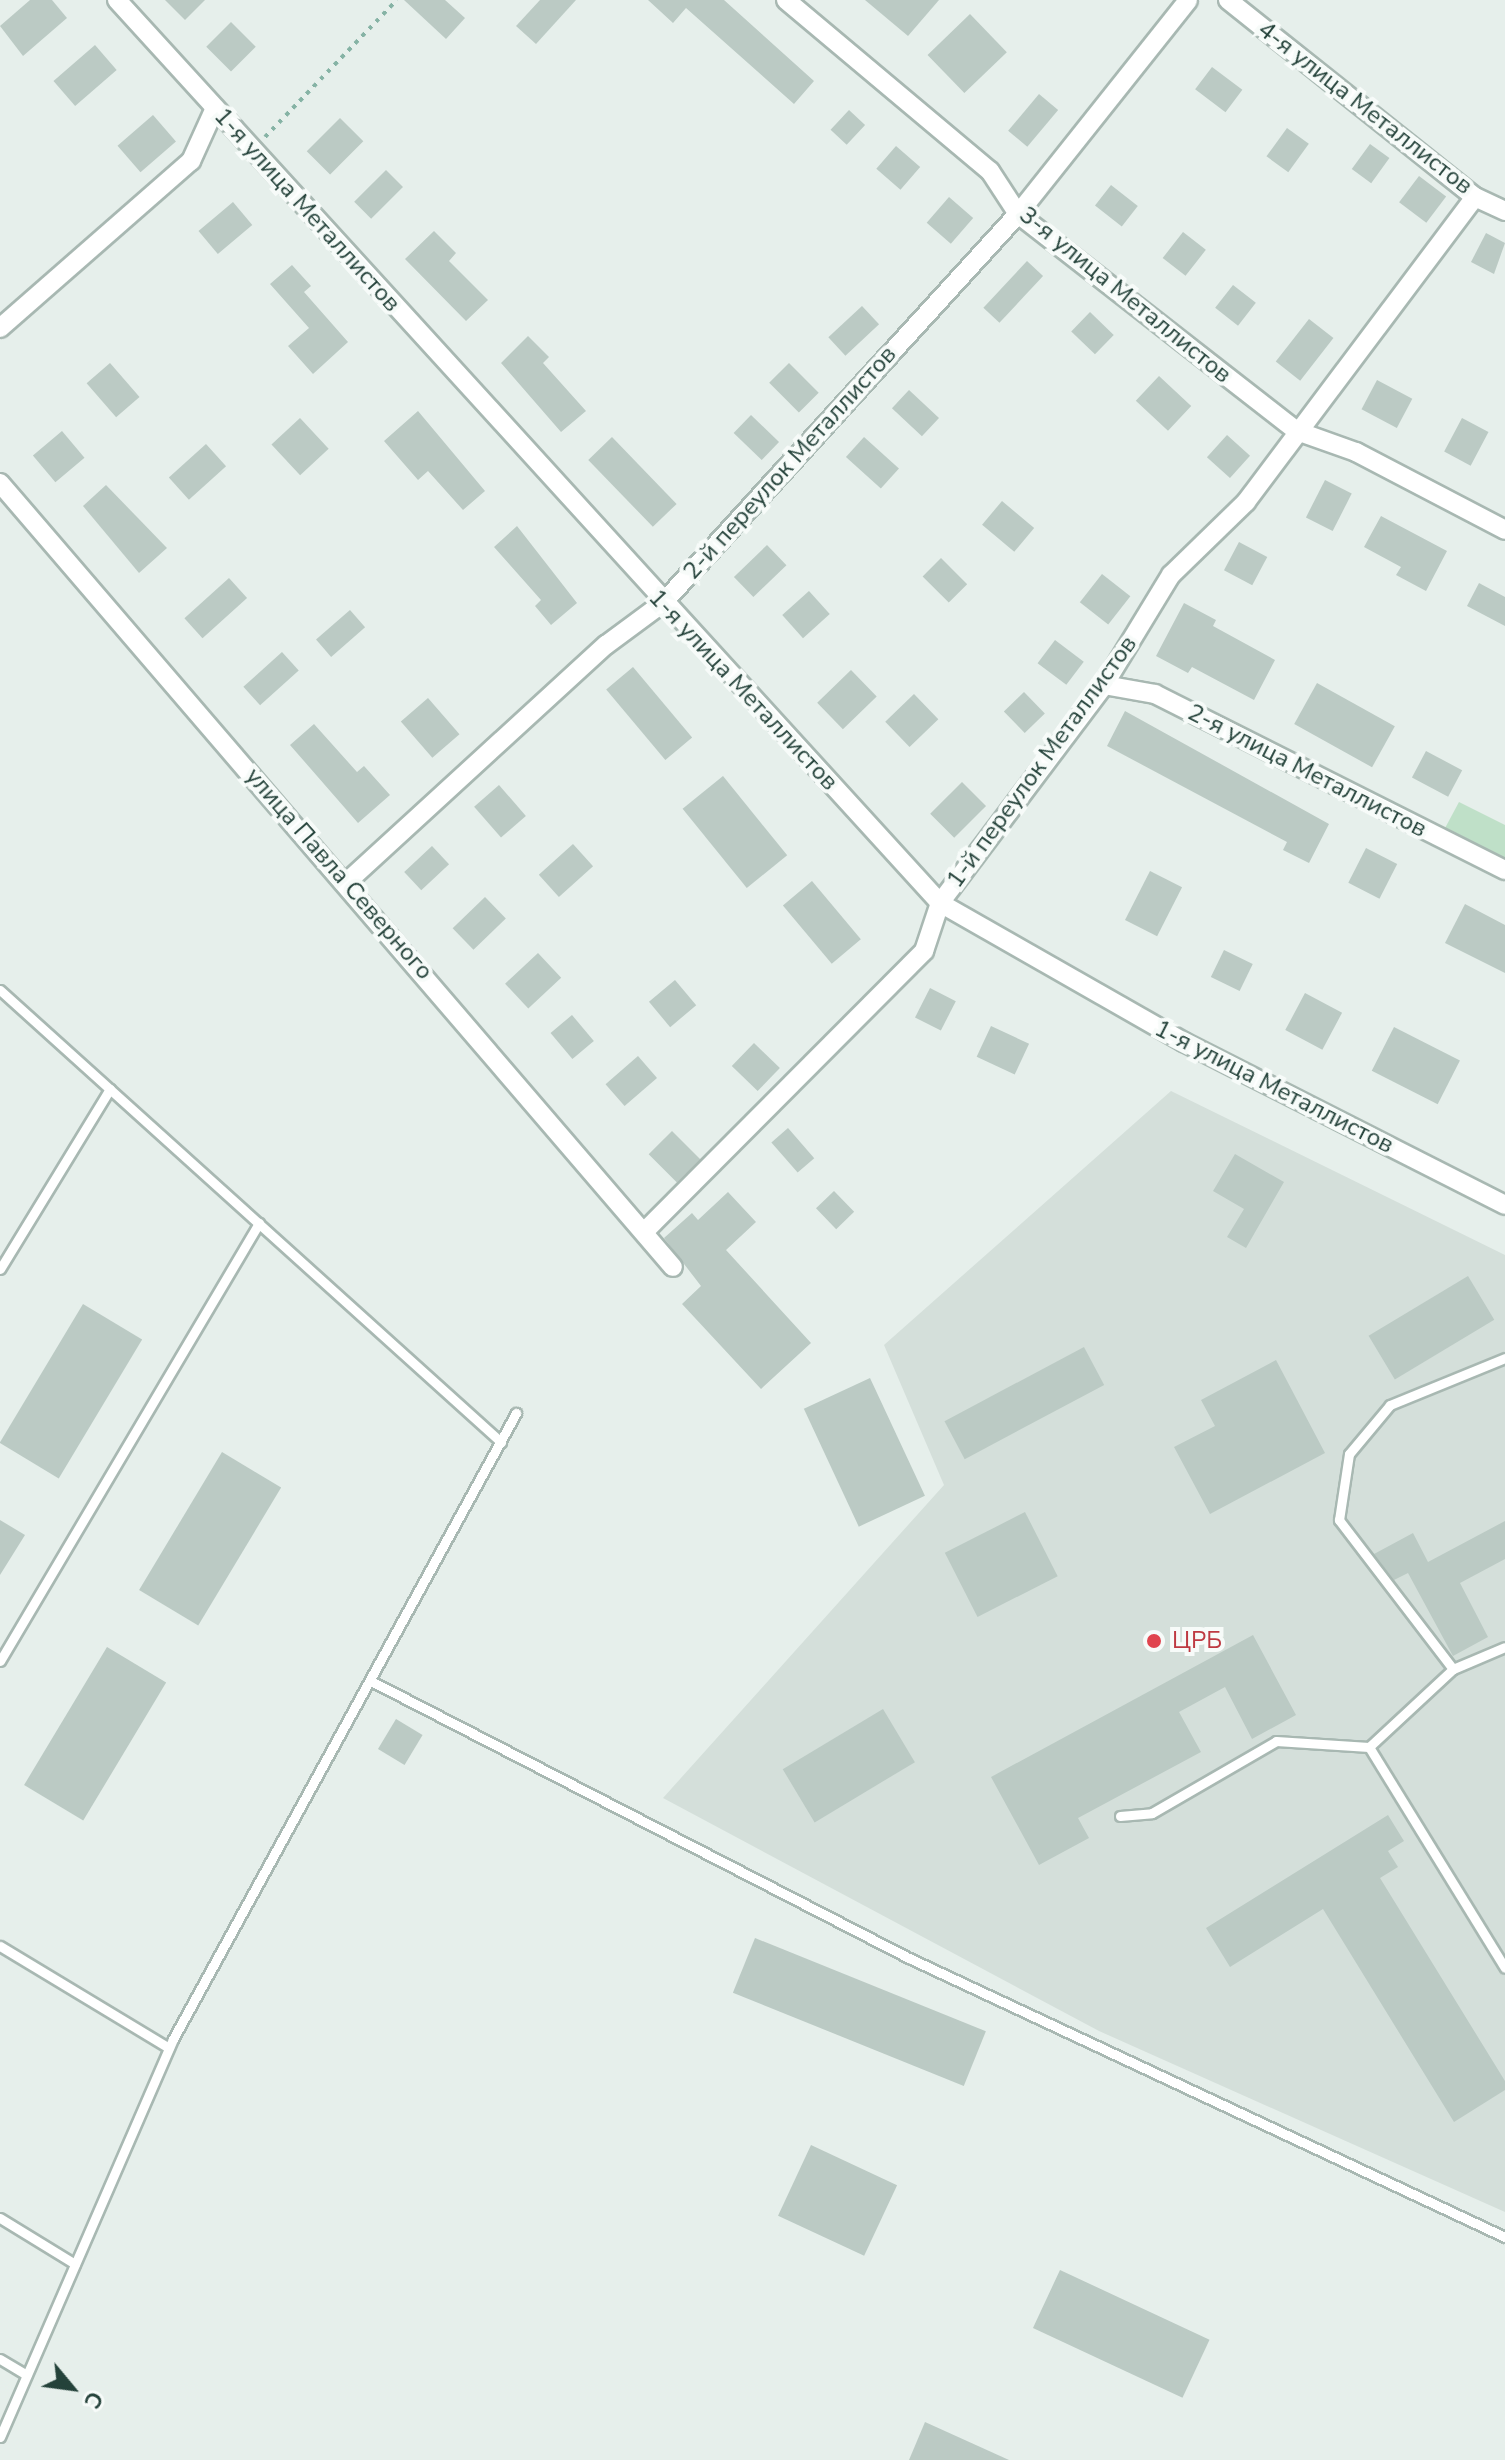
<!DOCTYPE html>
<meta charset="utf-8">
<style>
body{margin:0}
#map{position:relative;width:1505px;height:2460px;overflow:hidden;background:#e6efeb;font-family:"Nunito Sans",sans-serif}
div>[style]{position:absolute}
[style*='--x']{left:calc(var(--x)*1px);top:calc(var(--y)*1px);width:calc(var(--w)*1px);rotate:calc(var(--a)*1deg)}
.built>*{inset:0;background:#d4dfda}
.green>*{inset:0;background:#bfe0c8}
.building>*{inset:0;background:#bbcac4;transform-origin:0 0}
.path>*{height:4px;margin-top:-2px;transform-origin:0;background:repeating-linear-gradient(90deg,#86b3a5 0 4px,transparent 0 10px)}
.roads{filter:drop-shadow(2px 0 #a8b8b2) drop-shadow(-2px 0 #a8b8b2) drop-shadow(0 2px #a8b8b2) drop-shadow(0 -2px #a8b8b2)}
.service>*{height:9px;margin:-4.5px;padding:0 4.5px;transform-origin:4.5px;border-radius:4.5px;background:#fff}
.minor>*{height:18px;margin:-9px;padding:0 9px;transform-origin:9px;border-radius:9px;background:#fff}
.dots>*{width:22px;height:22px;translate:-50% -50%;box-sizing:border-box;border:4px solid #f7fbf9;border-radius:50%}
span{translate:-50% -50%;white-space:nowrap;text-align:center;line-height:1.15;-webkit-text-stroke:8px #f7fbf9;paint-order:stroke}
.street-label{font-size:24px;color:#24423a}
.health-label{font-size:24px;color:#be3a42}
.left{translate:0 -50%;text-align:left}
.north{position:absolute;left:32px;top:2348px;width:80px;height:80px;-webkit-text-stroke:6px #f7fbf9;paint-order:stroke;rotate:119deg;font-size:22px;font-weight:700;line-height:32px;text-align:center;color:#24423a}
.north::after{content:'';display:block;margin:auto;width:28px;height:36px;background:#24423a;clip-path:polygon(50% 0,100% 100%,50% 72%,0 100%)}
</style>
<div id="map">
<div class="built">
<div style="clip-path:polygon(1171px 1091px,1505px 1255px,1505px 2212px,1099px 2031px,663px 1798px,944px 1485px,884px 1345px)"></div>
</div>
<div class="green">
<div style="clip-path:polygon(1459px 802px,1505px 825px,1505px 862px,1444px 830px)"></div>
</div>
<div class="building">
<div style="clip-path:polygon(30px 0,52px 0,67px 18px,23px 56px,0 26px)"></div>
<div style="clip-path:polygon(165px 0,205px 0,185px 20px)"></div>
<div style="clip-path:polygon(404px 0,445px 0,465px 18px,446px 39px)"></div>
<div style="clip-path:polygon(540px 0,576px 0,536px 44px,516px 26px)"></div>
<div style="clip-path:polygon(648px 0,724px 0,814px 81px,794px 104px,686px 8px,673px 23px)"></div>
<div style="clip-path:polygon(865px 0,939px 0,908px 36px)"></div>
<div style="left:970px;top:14px;width:53px;height:59px;rotate:46deg"></div>
<div style="left:231px;top:22px;width:35px;height:35px;rotate:45deg"></div>
<div style="left:95px;top:45px;width:33px;height:55px;rotate:49deg"></div>
<div style="left:1212px;top:67px;width:38px;height:28px;rotate:37deg"></div>
<div style="left:1039px;top:94px;width:25px;height:48px;rotate:40deg"></div>
<div style="left:849px;top:110px;width:22px;height:27px;rotate:43deg"></div>
<div style="left:153px;top:115px;width:35px;height:47px;rotate:49deg"></div>
<div style="left:340px;top:118px;width:33px;height:47px;rotate:45deg"></div>
<div style="left:1287px;top:128px;width:27px;height:35px;rotate:36deg"></div>
<div style="left:1370px;top:144px;width:24px;height:31px;rotate:36deg"></div>
<div style="left:896px;top:146px;width:32px;height:30px;rotate:41deg"></div>
<div style="left:386px;top:170px;width:24px;height:45px;rotate:45deg"></div>
<div style="left:1419px;top:176px;width:34px;height:33px;rotate:37deg"></div>
<div style="left:1111px;top:185px;width:34px;height:26px;rotate:38deg"></div>
<div style="left:949px;top:197px;width:32px;height:34px;rotate:41deg"></div>
<div style="left:233px;top:202px;width:30px;height:45px;rotate:50deg"></div>
<div style="clip-path:polygon(434px 231px,456px 253px,449px 261px,488px 300px,466px 321px,405px 259px)"></div>
<div style="left:1183px;top:232px;width:29px;height:33px;rotate:38deg"></div>
<div style="clip-path:polygon(1486px 233px,1505px 243px,1494px 274px,1471px 262px)"></div>
<div style="left:1027px;top:261px;width:22px;height:64px;rotate:43deg"></div>
<div style="clip-path:polygon(292px 265px,311px 286px,304px 292px,348px 342px,313px 374px,288px 346px,309px 328px,270px 284px)"></div>
<div style="left:1233px;top:285px;width:29px;height:29px;rotate:38deg"></div>
<div style="left:862px;top:306px;width:25px;height:46px;rotate:47deg"></div>
<div style="left:1090px;top:312px;width:33px;height:27px;rotate:44deg"></div>
<div style="left:1309px;top:319px;width:31px;height:54px;rotate:38deg"></div>
<div style="clip-path:polygon(528px 336px,549px 357px,543px 363px,586px 411px,561px 432px,501px 363px)"></div>
<div style="left:110px;top:363px;width:45px;height:31px;rotate:49deg"></div>
<div style="left:789px;top:363px;width:42px;height:28px;rotate:45deg"></div>
<div style="left:1159px;top:376px;width:44px;height:34px;rotate:43deg"></div>
<div style="left:1377px;top:380px;width:40px;height:33px;rotate:28deg"></div>
<div style="left:909px;top:390px;width:41px;height:25px;rotate:43deg"></div>
<div style="clip-path:polygon(418px 411px,485px 491px,463px 510px,428px 471px,418px 480px,384px 441px)"></div>
<div style="left:751px;top:415px;width:39px;height:25px;rotate:44deg"></div>
<div style="left:300px;top:418px;width:42px;height:39px;rotate:47deg"></div>
<div style="left:1462px;top:418px;width:30px;height:38px;rotate:28deg"></div>
<div style="left:62px;top:431px;width:35px;height:38px;rotate:50deg"></div>
<div style="left:1227px;top:435px;width:31px;height:30px;rotate:42deg"></div>
<div style="left:612px;top:437px;width:93px;height:33px;rotate:46deg"></div>
<div style="left:864px;top:437px;width:47px;height:27px;rotate:42deg"></div>
<div style="left:206px;top:444px;width:30px;height:50px;rotate:48deg"></div>
<div style="left:1325px;top:480px;width:30px;height:42px;rotate:27deg"></div>
<div style="clip-path:polygon(106px 485px,167px 548px,139px 573px,83px 506px)"></div>
<div style="left:1002px;top:501px;width:42px;height:31px;rotate:40deg"></div>
<div style="clip-path:polygon(1381px 516px,1447px 551px,1426px 591px,1396px 575px,1401px 567px,1364px 547px)"></div>
<div style="clip-path:polygon(517px 526px,577px 603px,551px 625px,535px 606px,541px 600px,494px 547px)"></div>
<div style="left:1239px;top:542px;width:32px;height:32px;rotate:28deg"></div>
<div style="left:767px;top:545px;width:28px;height:46px;rotate:46deg"></div>
<div style="left:941px;top:558px;width:37px;height:26px;rotate:45deg"></div>
<div style="left:1102px;top:574px;width:36px;height:36px;rotate:38deg"></div>
<div style="left:229px;top:578px;width:27px;height:60px;rotate:48deg"></div>
<div style="clip-path:polygon(1479px 583px,1505px 597px,1505px 626px,1467px 606px)"></div>
<div style="left:809px;top:591px;width:31px;height:36px;rotate:48deg"></div>
<div style="clip-path:polygon(1184px 603px,1216px 620px,1213px 626px,1275px 660px,1254px 700px,1192px 667px,1188px 673px,1156px 656px)"></div>
<div style="left:350px;top:610px;width:23px;height:45px;rotate:49deg"></div>
<div style="left:1055px;top:640px;width:36px;height:29px;rotate:37deg"></div>
<div style="left:282px;top:652px;width:25px;height:52px;rotate:48deg"></div>
<div style="left:633px;top:667px;width:92px;height:35px;rotate:50deg"></div>
<div style="left:851px;top:670px;width:37px;height:47px;rotate:46deg"></div>
<div style="left:1317px;top:683px;width:89px;height:47px;rotate:29deg"></div>
<div style="left:1024px;top:692px;width:30px;height:28px;rotate:46deg"></div>
<div style="left:914px;top:694px;width:35px;height:40px;rotate:46deg"></div>
<div style="left:428px;top:698px;width:48px;height:36px;rotate:49deg"></div>
<div style="clip-path:polygon(1125px 711px,1329px 824px,1309px 863px,1283px 850px,1287px 842px,1107px 746px)"></div>
<div style="clip-path:polygon(314px 724px,357px 772px,364px 766px,390px 795px,358px 823px,290px 745px)"></div>
<div style="left:1426px;top:751px;width:41px;height:30px;rotate:28deg"></div>
<div style="left:723px;top:776px;width:102px;height:52px;rotate:51deg"></div>
<div style="left:962px;top:782px;width:34px;height:45px;rotate:45deg"></div>
<div style="left:499px;top:785px;width:41px;height:33px;rotate:49deg"></div>
<div style="left:573px;top:844px;width:30px;height:46px;rotate:48deg"></div>
<div style="left:432px;top:846px;width:25px;height:38px;rotate:47deg"></div>
<div style="left:1366px;top:848px;width:35px;height:39px;rotate:27deg"></div>
<div style="left:1150px;top:871px;width:36px;height:55px;rotate:27deg"></div>
<div style="left:812px;top:881px;width:76px;height:38px;rotate:50deg"></div>
<div style="left:485px;top:897px;width:30px;height:45px;rotate:46deg"></div>
<div style="clip-path:polygon(1465px 904px,1505px 925px,1505px 973px,1445px 943px)"></div>
<div style="left:1224px;top:950px;width:32px;height:30px;rotate:26deg"></div>
<div style="left:538px;top:953px;width:34px;height:45px;rotate:47deg"></div>
<div style="left:675px;top:980px;width:33px;height:34px;rotate:50deg"></div>
<div style="left:930px;top:988px;width:29px;height:33px;rotate:27deg"></div>
<div style="left:1305px;top:993px;width:42px;height:42px;rotate:28deg"></div>
<div style="left:572px;top:1015px;width:34px;height:28px;rotate:50deg"></div>
<div style="left:991px;top:1026px;width:42px;height:34px;rotate:25deg"></div>
<div style="left:1394px;top:1027px;width:74px;height:49px;rotate:27deg"></div>
<div style="left:754px;top:1043px;width:36px;height:32px;rotate:44deg"></div>
<div style="left:638px;top:1056px;width:29px;height:43px;rotate:49deg"></div>
<div style="left:788px;top:1128px;width:40px;height:22px;rotate:49deg"></div>
<div style="left:672px;top:1131px;width:40px;height:33px;rotate:45deg"></div>
<div style="clip-path:polygon(1235px 1154px,1284px 1182px,1246px 1248px,1227px 1237px,1244px 1209px,1213px 1191px)"></div>
<div style="left:834px;top:1191px;width:29px;height:25px;rotate:46deg"></div>
<div style="clip-path:polygon(728px 1192px,756px 1222px,726px 1250px,811px 1343px,761px 1389px,682px 1304px,701px 1286px,664px 1238px,692px 1213px,698px 1220px)"></div>
<div style="left:1468px;top:1276px;width:51px;height:116px;rotate:59deg"></div>
<div style="left:83px;top:1304px;width:69px;height:162px;rotate:31deg"></div>
<div style="left:1084px;top:1347px;width:43px;height:158px;rotate:62deg"></div>
<div style="clip-path:polygon(1276px 1360px,1325px 1453px,1210px 1514px,1174px 1447px,1215px 1426px,1201px 1400px)"></div>
<div style="left:870px;top:1378px;width:130px;height:73px;rotate:65deg"></div>
<div style="left:222px;top:1452px;width:69px;height:161px;rotate:31deg"></div>
<div style="left:1025px;top:1512px;width:72px;height:90px;rotate:63deg"></div>
<div style="clip-path:polygon(0 1520px,25px 1535px,0 1575px)"></div>
<div style="clip-path:polygon(1505px 1521px,1505px 1559px,1460px 1583px,1488px 1637px,1453px 1656px,1408px 1573px,1394px 1580px,1374px 1554px,1413px 1533px,1428px 1562px)"></div>
<div style="clip-path:polygon(1253px 1635px,1296px 1715px,1252px 1739px,1225px 1687px,1179px 1712px,1201px 1752px,1078px 1818px,1089px 1838px,1039px 1865px,991px 1777px)"></div>
<div style="left:107px;top:1647px;width:69px;height:161px;rotate:31deg"></div>
<div style="left:883px;top:1709px;width:62px;height:117px;rotate:59deg"></div>
<div style="left:396px;top:1719px;width:31px;height:35px;rotate:31deg"></div>
<div style="clip-path:polygon(1388px 1815px,1404px 1841px,1388px 1851px,1398px 1867px,1380px 1878px,1505px 2081px,1505px 2090px,1454px 2122px,1323px 1909px,1230px 1967px,1206px 1928px)"></div>
<div style="left:755px;top:1938px;width:249px;height:59px;rotate:22deg"></div>
<div style="left:811px;top:2145px;width:95px;height:78px;rotate:25deg"></div>
<div style="left:1060px;top:2270px;width:165px;height:64px;rotate:25deg"></div>
<div style="clip-path:polygon(925px 2422px,1009px 2460px,909px 2460px)"></div>
</div>
<div class="path">
<div style="--x:265;--y:137;--w:190;--a:-46.1"></div>
</div>
<div class="roads">
<div class="service">
<div style="--x:0;--y:990;--w:675;--a:42.06"></div>
<div style="--x:0;--y:1269;--w:211;--a:-58.6"></div>
<div style="--x:0;--y:1661;--w:509;--a:-59.4"></div>
<div style="--x:1453;--y:1669;--w:188;--a:-127.4"></div>
<div style="--x:1339;--y:1520;--w:67;--a:-81.4"></div>
<div style="--x:1349;--y:1454;--w:64;--a:-50.1"></div>
<div style="--x:1390;--y:1405;--w:124;--a:-22.2"></div>
<div style="--x:373;--y:1682;--w:603;--a:27.25"></div>
<div style="--x:909;--y:1958;--w:658;--a:25.09"></div>
<div style="--x:1369;--y:1747;--w:259;--a:58.4"></div>
<div style="--x:1120;--y:1816;--w:32;--a:-5"></div>
<div style="--x:1152;--y:1813;--w:143;--a:-30.1"></div>
<div style="--x:1276;--y:1741;--w:93;--a:3.7"></div>
<div style="--x:1369;--y:1747;--w:115;--a:-42.9"></div>
<div style="--x:1453;--y:1669;--w:56;--a:-22.9"></div>
<div style="--x:0;--y:1946;--w:197;--a:31.1"></div>
<div style="--x:0;--y:2218;--w:88;--a:31.5"></div>
<div style="--x:0;--y:2359;--w:31;--a:31"></div>
<div style="--x:0;--y:2437;--w:434;--a:-66.5"></div>
<div style="--x:173;--y:2039;--w:714;--a:-61.28"></div>
</div>
<div class="minor">
<div style="--x:117;--y:0;--w:1222;--a:47.65"></div>
<div style="--x:940;--y:903;--w:281;--a:29.7"></div>
<div style="--x:1184;--y:1042;--w:360;--a:26.9"></div>
<div style="--x:786;--y:0;--w:266;--a:40"></div>
<div style="--x:990;--y:171;--w:51;--a:56.9"></div>
<div style="--x:1018;--y:214;--w:353;--a:37.9"></div>
<div style="--x:1297;--y:431;--w:63;--a:19.6"></div>
<div style="--x:1356;--y:452;--w:168;--a:27.6"></div>
<div style="--x:1228;--y:0;--w:316;--a:38.6"></div>
<div style="--x:1475;--y:197;--w:33;--a:25"></div>
<div style="--x:0;--y:328;--w:254;--a:-41.2"></div>
<div style="--x:191;--y:161;--w:58;--a:-65.6"></div>
<div style="--x:0;--y:483;--w:1033;--a:49.36"></div>
<div style="--x:1104;--y:685;--w:52;--a:10"></div>
<div style="--x:1155;--y:694;--w:392;--a:26.7"></div>
<div style="--x:347;--y:882;--w:351;--a:-42.5"></div>
<div style="--x:606;--y:645;--w:71;--a:-36.4"></div>
<div style="--x:663;--y:603;--w:527;--a:-47.62"></div>
<div style="--x:1018;--y:214;--w:273;--a:-51.5"></div>
<div style="--x:646;--y:1230;--w:394;--a:-45.1"></div>
<div style="--x:924;--y:951;--w:51;--a:-71.6"></div>
<div style="--x:940;--y:903;--w:273;--a:-53"></div>
<div style="--x:1104;--y:685;--w:129;--a:-58.7"></div>
<div style="--x:1171;--y:575;--w:105;--a:-44.2"></div>
<div style="--x:1246;--y:502;--w:381;--a:-53.1"></div>
</div>
</div>
<div class="dots">
<div style="left:1154px;top:1641px;background:#e0444e"></div>
</div>
<div class="street-label">
<span style="left:1365px;top:108px;rotate:38deg">4-я улица Металлистов</span>
<span style="left:307px;top:210px;rotate:48deg">1-я улица Металлистов</span>
<span style="left:1125px;top:295px;rotate:39deg">3-я улица Металлистов</span>
<span style="left:790px;top:463px;rotate:-48deg">2-й переулок Металлистов</span>
<span style="left:743px;top:690px;rotate:47deg">1-я улица Металлистов</span>
<span style="left:1042px;top:762px;rotate:-54deg">1-й переулок Металлистов</span>
<span style="left:1307px;top:771px;rotate:27deg">2-я улица Металлистов</span>
<span style="left:339px;top:874px;rotate:49deg">улица Павла Северного</span>
<span style="left:1274px;top:1087px;rotate:27deg">1-я улица Металлистов</span>
</div>
<div class="health-label">
<span class="left" style="left:1172px;top:1641px">ЦРБ</span>
</div>
<div class="north">С</div>
</div>
